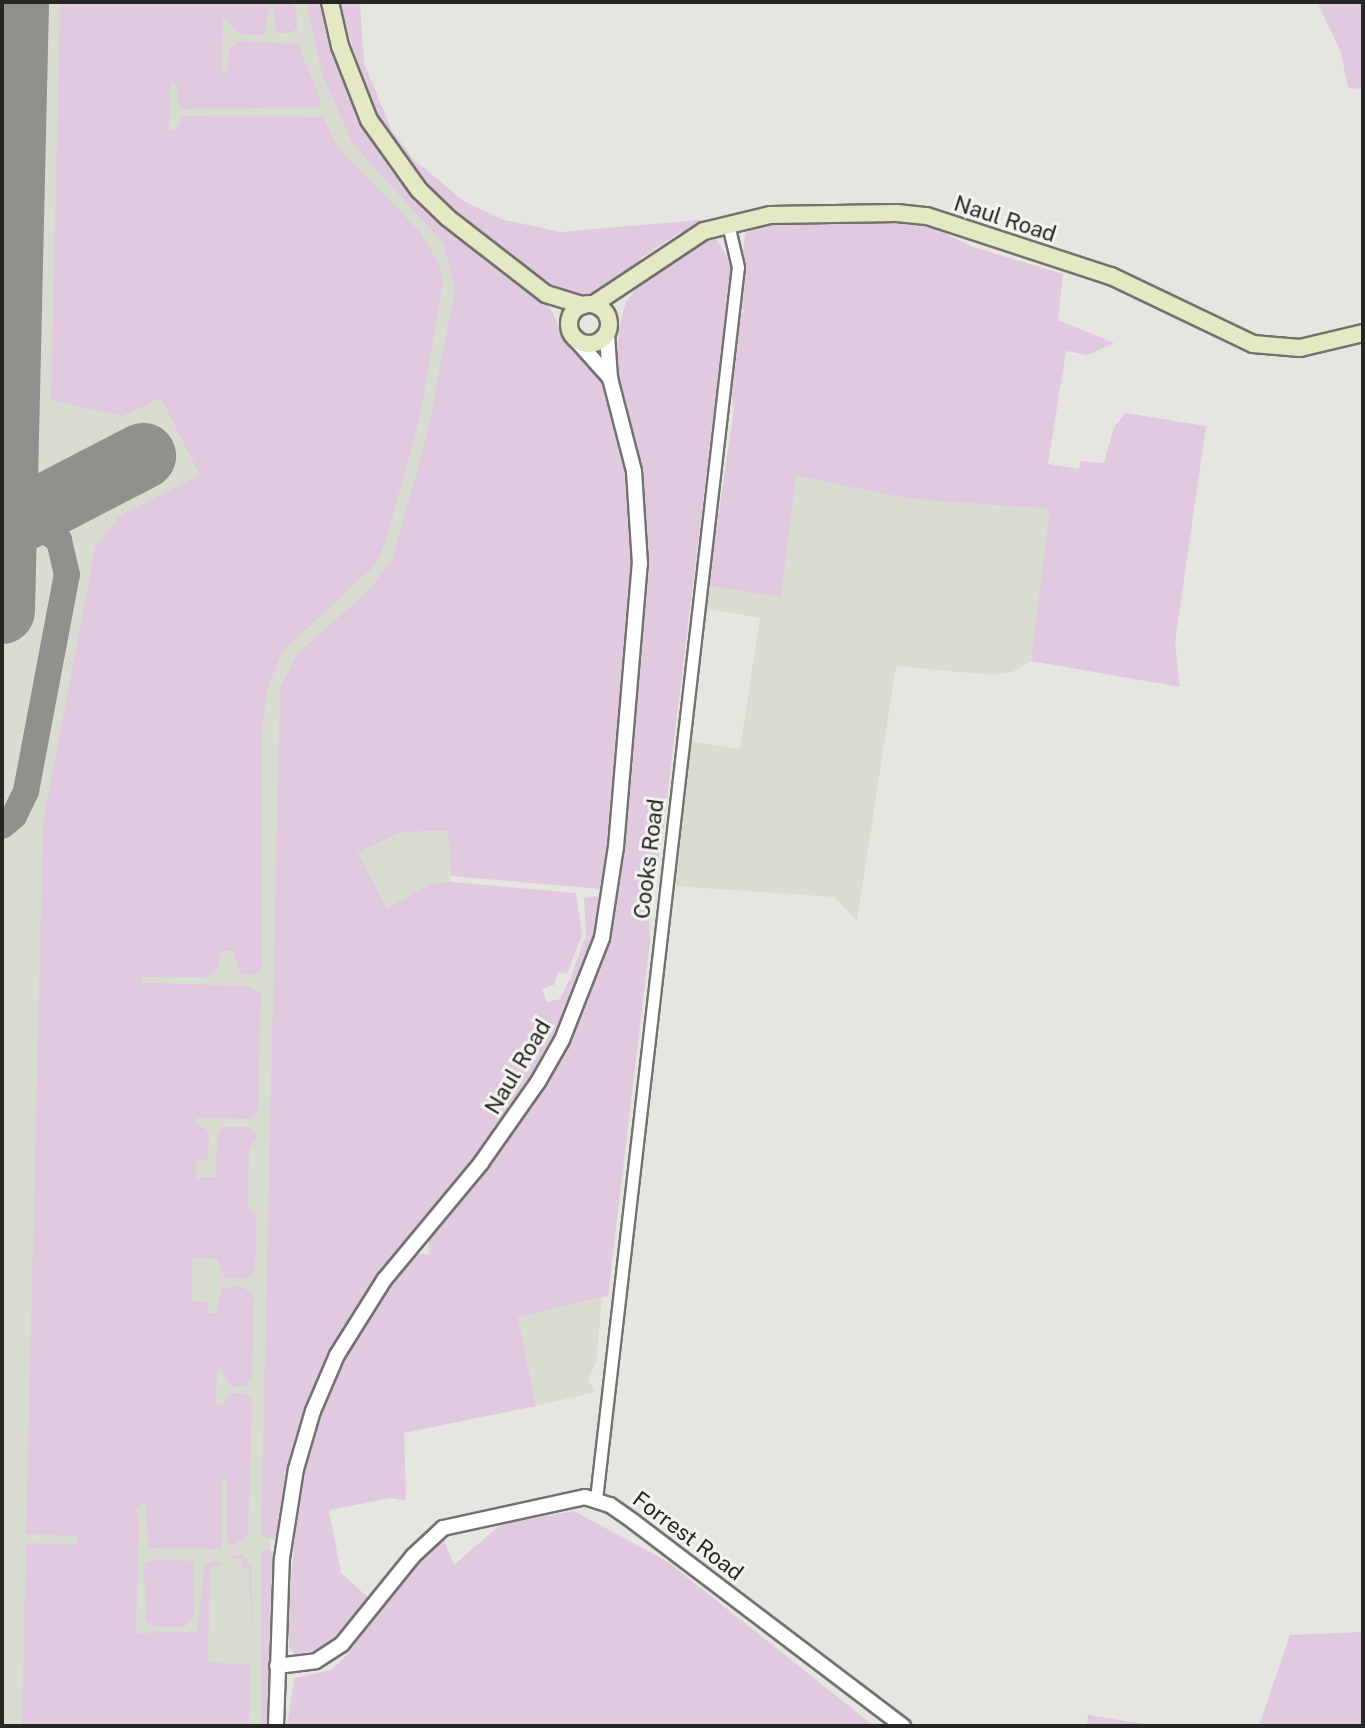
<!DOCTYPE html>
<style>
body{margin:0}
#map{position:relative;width:1365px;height:1728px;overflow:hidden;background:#e5e6e0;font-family:"Public Sans",sans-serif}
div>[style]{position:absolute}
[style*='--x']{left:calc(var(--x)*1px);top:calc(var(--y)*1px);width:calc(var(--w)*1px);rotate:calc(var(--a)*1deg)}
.built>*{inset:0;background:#d9dcd0}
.green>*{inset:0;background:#e1cadf}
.taxiway>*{height:26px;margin:-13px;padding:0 13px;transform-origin:13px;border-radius:13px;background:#90908c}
.runway>*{height:66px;margin:-33px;padding:0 33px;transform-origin:33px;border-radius:33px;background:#90908c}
.roads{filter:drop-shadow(2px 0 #72736e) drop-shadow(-2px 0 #72736e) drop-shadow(0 2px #72736e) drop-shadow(0 -2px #72736e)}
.minor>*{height:11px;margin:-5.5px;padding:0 5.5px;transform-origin:5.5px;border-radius:5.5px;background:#fff}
.tertiary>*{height:14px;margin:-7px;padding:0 7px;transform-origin:7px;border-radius:7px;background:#fff}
.secondary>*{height:16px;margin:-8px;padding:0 8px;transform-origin:8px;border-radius:8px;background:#e4e9c3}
.secondary>.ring{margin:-8px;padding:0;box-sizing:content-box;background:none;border:16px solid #e4e9c3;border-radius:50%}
span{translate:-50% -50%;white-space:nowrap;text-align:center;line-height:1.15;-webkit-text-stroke:6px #f2f4ee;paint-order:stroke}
.street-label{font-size:22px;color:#262624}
.frame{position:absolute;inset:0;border:4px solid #262624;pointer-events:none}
</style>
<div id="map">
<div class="built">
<div style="clip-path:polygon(2px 2px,314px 2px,323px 47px,471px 268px,379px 631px,272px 1480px,264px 1726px,2px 1726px)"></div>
<div style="clip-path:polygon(796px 476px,910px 499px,1051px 509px,1031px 661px,1012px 672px,993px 675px,896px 666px,857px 921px,835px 897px,673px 886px,688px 741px,740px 749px,760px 618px,705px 608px,708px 586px,781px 597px)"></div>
<div style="clip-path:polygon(449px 831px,451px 885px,431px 884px,385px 908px,358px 853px,401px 832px)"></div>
<div style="clip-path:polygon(602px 1298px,596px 1363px,588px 1379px,595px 1392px,536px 1406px,518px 1317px)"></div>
</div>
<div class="green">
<div style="clip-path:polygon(60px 2px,294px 2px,298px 28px,290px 33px,276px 33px,274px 8px,269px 9px,264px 35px,239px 34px,223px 18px,222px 73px,227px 73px,229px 49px,239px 41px,298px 44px,320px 98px,319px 107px,183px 109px,177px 102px,177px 84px,170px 83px,169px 129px,176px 130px,183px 116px,323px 117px,337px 146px,419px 231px,440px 265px,443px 282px,419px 421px,385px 544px,375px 565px,282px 652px,267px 690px,262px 729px,262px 968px,256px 975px,241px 974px,233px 951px,220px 951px,218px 968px,207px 977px,141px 977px,142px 983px,247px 986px,261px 993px,258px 1112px,252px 1119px,195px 1118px,195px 1125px,205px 1128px,209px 1135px,208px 1160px,196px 1160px,196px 1183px,200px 1177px,216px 1177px,217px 1136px,222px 1127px,248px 1127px,258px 1136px,249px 1149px,248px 1207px,256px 1216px,255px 1272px,246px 1279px,225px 1278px,217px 1259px,193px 1258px,191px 1301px,208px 1302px,208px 1313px,216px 1313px,222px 1288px,241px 1286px,254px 1295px,252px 1378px,245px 1386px,231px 1387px,223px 1371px,217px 1371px,216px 1404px,222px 1405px,231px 1393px,245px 1393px,252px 1400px,248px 1536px,231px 1546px,227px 1541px,227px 1479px,222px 1480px,222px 1549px,149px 1548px,145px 1502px,134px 1509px,139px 1516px,136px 1633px,197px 1632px,204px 1567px,212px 1561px,224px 1565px,210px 1567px,208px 1662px,250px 1665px,249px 1726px,22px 1726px,26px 1543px,77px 1544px,77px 1536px,26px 1534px,43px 823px,95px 548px,119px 516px,200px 475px,161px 398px,122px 416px,51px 400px)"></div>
<div style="clip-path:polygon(306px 2px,325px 2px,376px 143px,550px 308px,567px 342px,605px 380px,628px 461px,636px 559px,607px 876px,602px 889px,451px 876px,448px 831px,401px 832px,358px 853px,386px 908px,431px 884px,451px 882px,576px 893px,582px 935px,567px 974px,558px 972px,554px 985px,542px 989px,547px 1002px,560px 999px,571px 977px,586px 935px,584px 898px,598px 896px,601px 905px,577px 996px,542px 1066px,490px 1141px,400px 1251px,339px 1341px,280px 1532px,273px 1540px,261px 1534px,280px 688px,298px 653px,367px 592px,392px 560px,427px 435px,455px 289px,443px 243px,353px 144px,322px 74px)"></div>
<div style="clip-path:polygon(339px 2px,360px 2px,364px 63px,392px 131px,414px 160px,465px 202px,504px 220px,561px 232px,734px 217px,677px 234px,641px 258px,640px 265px,605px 291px,578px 299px,558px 293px,485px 239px,419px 179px,371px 106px)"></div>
<div style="clip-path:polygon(1317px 2px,1363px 2px,1363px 89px,1348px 88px,1341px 52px)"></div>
<div style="clip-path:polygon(885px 220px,927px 224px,970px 246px,1063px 274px,1058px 320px,1114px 343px,1088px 355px,1066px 351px,1048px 464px,1079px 469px,1081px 461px,1104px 463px,1114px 427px,1126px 413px,1206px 426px,1175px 642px,1180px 687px,1031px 661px,1050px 509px,910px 499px,796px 476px,781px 597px,708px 586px,734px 409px,730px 380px,736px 319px,745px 311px,738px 302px,745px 234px,762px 222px)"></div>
<div style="clip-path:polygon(716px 239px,732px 264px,662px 839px,649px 906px,650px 941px,608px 1296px,518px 1317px,536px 1406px,404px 1433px,406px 1501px,391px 1498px,329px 1510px,341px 1573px,371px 1600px,321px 1649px,295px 1655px,289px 1646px,289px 1607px,298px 1493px,330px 1389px,373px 1308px,412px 1254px,429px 1254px,429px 1238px,528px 1113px,560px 1062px,603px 960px,620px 885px,648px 563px,644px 490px,616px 365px,619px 327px,626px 302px,649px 273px,699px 241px)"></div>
<div style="clip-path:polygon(574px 1511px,668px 1562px,874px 1726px,287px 1726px,294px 1678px,331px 1670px,347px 1655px,415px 1563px,442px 1536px,454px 1565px,501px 1524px)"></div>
<div style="clip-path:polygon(269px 1548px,277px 1562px,270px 1726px,261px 1726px,261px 1553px)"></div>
<div style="clip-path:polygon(242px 1554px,251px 1567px,252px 1648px,249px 1568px,243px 1567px,242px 1559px,225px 1557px)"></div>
<div style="clip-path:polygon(153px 1560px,194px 1561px,194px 1614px,185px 1627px,156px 1627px,146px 1621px,144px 1564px)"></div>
<div style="clip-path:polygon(1363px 1632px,1363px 1726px,1259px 1726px,1290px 1635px)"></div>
<div style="clip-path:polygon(1088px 1715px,1158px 1726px,1087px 1726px)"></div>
</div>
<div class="taxiway">
<div style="--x:2;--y:826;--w:16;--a:-40"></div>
<div style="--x:14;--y:816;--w:28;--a:-64"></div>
<div style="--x:26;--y:791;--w:220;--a:-79.3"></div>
<div style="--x:67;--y:575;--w:36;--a:-103"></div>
<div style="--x:59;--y:540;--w:27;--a:-147"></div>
<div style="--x:36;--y:525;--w:25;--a:-178"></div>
</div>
<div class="runway">
<div style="--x:2;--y:529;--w:159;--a:-27.4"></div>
<div style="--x:2;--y:611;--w:609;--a:-88.68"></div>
</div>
<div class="roads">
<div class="minor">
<div style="--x:596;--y:1499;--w:1240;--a:-83.43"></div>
<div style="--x:738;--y:267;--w:44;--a:-103.1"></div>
</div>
<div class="tertiary">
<div style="--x:577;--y:341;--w:50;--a:48.3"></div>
<div style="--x:277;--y:1666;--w:39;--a:-7"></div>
<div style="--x:316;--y:1661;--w:31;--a:-33"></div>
<div style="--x:342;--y:1644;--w:113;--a:-51.1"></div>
<div style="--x:413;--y:1556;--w:41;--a:-43"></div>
<div style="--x:443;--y:1528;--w:145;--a:-12.3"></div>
<div style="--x:585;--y:1497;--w:26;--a:18"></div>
<div style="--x:610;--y:1505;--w:29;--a:35"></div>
<div style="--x:634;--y:1522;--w:338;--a:37.2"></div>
<div style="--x:276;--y:1726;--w:168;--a:-88"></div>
<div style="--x:282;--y:1558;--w:90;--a:-81.1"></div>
<div style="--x:296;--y:1469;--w:60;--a:-73.7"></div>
<div style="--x:313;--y:1411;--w:61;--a:-66.8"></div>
<div style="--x:337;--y:1355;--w:89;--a:-57.9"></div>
<div style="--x:384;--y:1280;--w:152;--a:-50.3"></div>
<div style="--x:481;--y:1163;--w:99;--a:-54.9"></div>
<div style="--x:538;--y:1082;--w:48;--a:-60.3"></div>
<div style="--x:562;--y:1040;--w:110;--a:-68.6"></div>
<div style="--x:602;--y:938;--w:92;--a:-81.3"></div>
<div style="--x:616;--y:847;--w:284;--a:-85.2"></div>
<div style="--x:640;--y:564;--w:93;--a:-93.7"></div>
<div style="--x:634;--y:471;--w:96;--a:-104.5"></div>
<div style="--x:610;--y:378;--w:43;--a:-94"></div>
</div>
<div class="secondary">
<div style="--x:330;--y:2;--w:45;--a:77.2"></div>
<div style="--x:340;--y:46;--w:79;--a:68.6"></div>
<div style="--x:369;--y:120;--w:86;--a:54.5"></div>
<div style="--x:419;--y:190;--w:40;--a:44"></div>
<div style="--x:448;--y:218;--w:124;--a:37.8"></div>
<div style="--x:546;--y:294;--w:39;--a:17"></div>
<div class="ring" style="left:569px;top:304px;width:24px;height:24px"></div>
<div style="--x:594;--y:304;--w:132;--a:-33.6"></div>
<div style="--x:704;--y:231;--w:68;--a:-13.6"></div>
<div style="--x:770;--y:215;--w:127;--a:-0.9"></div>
<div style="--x:897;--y:213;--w:30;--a:6"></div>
<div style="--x:927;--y:216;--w:194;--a:18.1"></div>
<div style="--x:1111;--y:276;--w:157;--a:25.6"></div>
<div style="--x:1253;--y:344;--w:47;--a:4.9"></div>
<div style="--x:1300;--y:348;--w:65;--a:-13.4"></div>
</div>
</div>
<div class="street-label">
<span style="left:1005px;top:219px;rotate:18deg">Naul Road</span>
<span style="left:649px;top:859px;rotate:-83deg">Cooks Road</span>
<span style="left:518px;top:1067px;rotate:-59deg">Naul Road</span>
<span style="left:688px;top:1536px;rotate:37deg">Forrest Road</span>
</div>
<div class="frame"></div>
</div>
